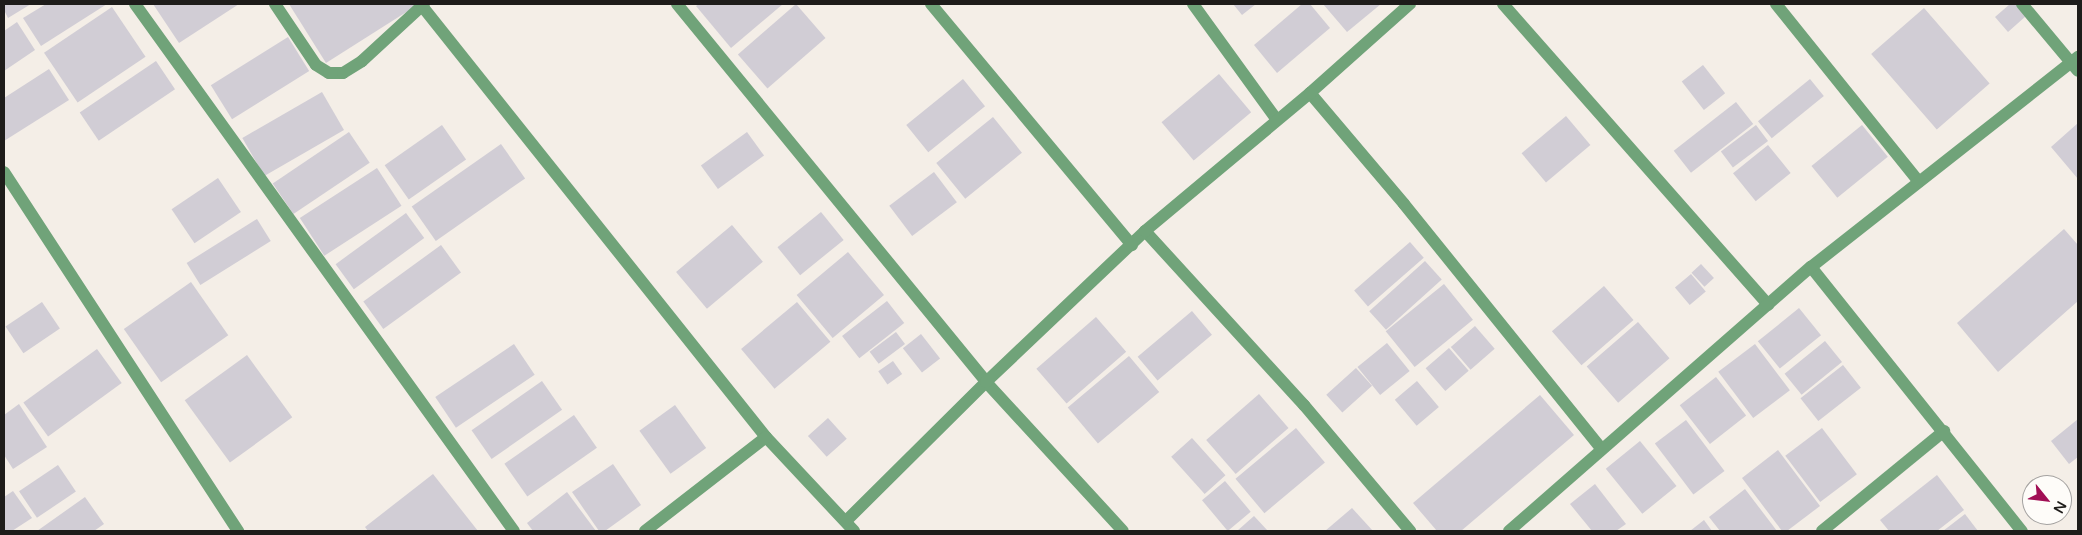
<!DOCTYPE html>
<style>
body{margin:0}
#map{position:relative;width:2082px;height:535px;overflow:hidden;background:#f4eee7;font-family:"Varela Round",sans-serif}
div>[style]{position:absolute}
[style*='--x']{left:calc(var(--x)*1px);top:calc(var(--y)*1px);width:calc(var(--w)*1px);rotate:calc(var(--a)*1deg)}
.building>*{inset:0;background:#d1cdd5;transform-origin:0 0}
.minor>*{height:12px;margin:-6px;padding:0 6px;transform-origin:6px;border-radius:6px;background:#70a379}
span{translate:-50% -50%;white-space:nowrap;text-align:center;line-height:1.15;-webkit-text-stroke:5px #fefcf9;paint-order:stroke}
.frame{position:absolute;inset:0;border:5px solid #1e1c1a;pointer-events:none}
.north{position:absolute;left:2022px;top:475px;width:50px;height:50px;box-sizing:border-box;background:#fefcf9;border:1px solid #a4a2a0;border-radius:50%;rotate:119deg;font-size:14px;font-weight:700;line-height:20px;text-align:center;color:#1e1c1a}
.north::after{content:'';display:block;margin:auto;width:18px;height:22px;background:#a10f55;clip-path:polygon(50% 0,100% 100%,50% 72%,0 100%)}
</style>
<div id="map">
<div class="building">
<div style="clip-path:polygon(4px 4px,31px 4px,8px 18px,4px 10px)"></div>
<div style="clip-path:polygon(46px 4px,107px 4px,41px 46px,23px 18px)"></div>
<div style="clip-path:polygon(153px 4px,239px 4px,179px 43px)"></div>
<div style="clip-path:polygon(289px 4px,419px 4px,326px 63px)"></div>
<div style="clip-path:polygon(699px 4px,783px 4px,731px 48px,696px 6px)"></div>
<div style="left:796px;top:4px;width:45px;height:77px;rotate:49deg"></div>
<div style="clip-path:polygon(1233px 4px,1256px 4px,1242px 15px)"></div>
<div style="clip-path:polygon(1302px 4px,1310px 4px,1330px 28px,1277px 73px,1254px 45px)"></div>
<div style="clip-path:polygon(1323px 4px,1381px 4px,1347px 32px)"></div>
<div style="clip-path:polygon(2010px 4px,2016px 4px,2026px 16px,2008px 32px,1995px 17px)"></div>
<div style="left:112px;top:7px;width:60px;height:82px;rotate:56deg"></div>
<div style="left:1924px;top:8px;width:100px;height:70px;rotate:49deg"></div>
<div style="clip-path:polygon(17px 22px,35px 50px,4px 71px,4px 31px)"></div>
<div style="left:288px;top:37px;width:40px;height:91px;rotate:58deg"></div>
<div style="left:156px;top:61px;width:34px;height:92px;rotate:56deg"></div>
<div style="left:1703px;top:65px;width:36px;height:27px;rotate:52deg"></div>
<div style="clip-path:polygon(49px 69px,69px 100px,4px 141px,4px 98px)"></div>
<div style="left:1219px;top:74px;width:50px;height:75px;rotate:50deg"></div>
<div style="left:963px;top:79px;width:35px;height:73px;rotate:51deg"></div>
<div style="left:1810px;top:79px;width:22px;height:67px;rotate:51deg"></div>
<div style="left:322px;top:92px;width:44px;height:92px;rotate:60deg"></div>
<div style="left:1736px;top:102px;width:28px;height:79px;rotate:52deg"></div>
<div style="left:1566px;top:116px;width:38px;height:58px;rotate:50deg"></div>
<div style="left:993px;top:117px;width:46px;height:73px;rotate:51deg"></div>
<div style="clip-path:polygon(2078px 123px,2078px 179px,2051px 147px)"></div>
<div style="left:442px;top:125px;width:42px;height:70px;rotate:55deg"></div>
<div style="left:1756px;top:125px;width:20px;height:44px;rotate:53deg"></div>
<div style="left:1862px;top:125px;width:41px;height:65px;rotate:51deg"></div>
<div style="left:349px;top:132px;width:37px;height:92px;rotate:56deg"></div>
<div style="left:747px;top:132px;width:29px;height:57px;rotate:54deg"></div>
<div style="left:501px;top:144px;width:42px;height:109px;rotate:55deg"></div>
<div style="left:1768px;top:145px;width:36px;height:45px;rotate:51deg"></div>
<div style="left:377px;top:168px;width:45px;height:92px;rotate:57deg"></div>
<div style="left:934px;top:172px;width:38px;height:56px;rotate:53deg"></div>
<div style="left:218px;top:178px;width:41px;height:56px;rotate:56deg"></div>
<div style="left:821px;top:212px;width:36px;height:56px;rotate:51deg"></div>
<div style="left:406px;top:213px;width:31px;height:87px;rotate:54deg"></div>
<div style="left:257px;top:219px;width:26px;height:83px;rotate:58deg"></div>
<div style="left:732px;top:225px;width:48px;height:73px;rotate:50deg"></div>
<div style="clip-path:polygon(2064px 229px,2078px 245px,2078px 301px,1998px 372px,1957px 323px)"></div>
<div style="left:1410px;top:242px;width:21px;height:74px;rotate:49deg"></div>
<div style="left:441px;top:245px;width:34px;height:96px;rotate:54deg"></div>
<div style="left:848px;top:252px;width:56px;height:67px;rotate:50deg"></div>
<div style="left:1425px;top:261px;width:25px;height:75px;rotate:48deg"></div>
<div style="left:1701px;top:264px;width:19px;height:13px;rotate:47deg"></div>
<div style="left:1691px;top:274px;width:23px;height:21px;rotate:50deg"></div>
<div style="left:191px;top:282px;width:65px;height:82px;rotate:55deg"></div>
<div style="left:1444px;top:284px;width:46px;height:75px;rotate:51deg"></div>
<div style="left:1604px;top:286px;width:45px;height:69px;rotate:49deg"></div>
<div style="left:887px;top:301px;width:28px;height:57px;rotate:52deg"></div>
<div style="left:42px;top:302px;width:32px;height:44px;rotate:56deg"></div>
<div style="left:797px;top:302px;width:52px;height:73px;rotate:50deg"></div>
<div style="left:1799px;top:308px;width:35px;height:53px;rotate:51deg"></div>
<div style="left:1192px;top:311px;width:31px;height:71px;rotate:50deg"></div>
<div style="left:1096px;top:317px;width:46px;height:79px;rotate:49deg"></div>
<div style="left:1638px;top:322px;width:48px;height:68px;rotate:49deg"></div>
<div style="left:1475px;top:326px;width:30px;height:32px;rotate:49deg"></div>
<div style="left:896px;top:332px;width:15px;height:33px;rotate:53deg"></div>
<div style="left:921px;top:334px;width:31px;height:23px;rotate:52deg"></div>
<div style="left:1825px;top:341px;width:27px;height:52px;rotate:51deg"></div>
<div style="left:1387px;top:343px;width:36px;height:38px;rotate:51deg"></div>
<div style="left:514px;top:344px;width:37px;height:95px;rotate:56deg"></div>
<div style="left:1755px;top:344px;width:58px;height:46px;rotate:53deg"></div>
<div style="left:1449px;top:348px;width:30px;height:31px;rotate:49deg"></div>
<div style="left:97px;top:349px;width:42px;height:91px;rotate:54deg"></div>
<div style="left:247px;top:355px;width:77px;height:77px;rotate:54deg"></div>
<div style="left:1129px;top:356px;width:47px;height:80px;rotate:50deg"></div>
<div style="left:893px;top:361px;width:16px;height:18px;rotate:55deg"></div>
<div style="left:1843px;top:365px;width:29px;height:54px;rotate:52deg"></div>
<div style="left:1356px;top:368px;width:24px;height:40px;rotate:48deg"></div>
<div style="left:1716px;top:377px;width:49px;height:46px;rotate:52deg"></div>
<div style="left:542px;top:381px;width:35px;height:86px;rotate:55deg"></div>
<div style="left:1417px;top:381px;width:34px;height:29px;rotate:50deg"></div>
<div style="left:1259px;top:394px;width:45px;height:70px;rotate:49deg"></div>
<div style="clip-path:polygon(1540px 395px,1574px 435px,1461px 531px,1437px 531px,1413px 503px)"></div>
<div style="clip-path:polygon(19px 404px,47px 447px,13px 469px,4px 455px,4px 415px)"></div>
<div style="left:675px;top:405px;width:53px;height:44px;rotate:54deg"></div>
<div style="left:574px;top:415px;width:40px;height:85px;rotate:55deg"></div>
<div style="left:828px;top:418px;width:28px;height:27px;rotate:48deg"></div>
<div style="clip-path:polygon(2078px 419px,2078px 457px,2069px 464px,2051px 441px)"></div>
<div style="left:1686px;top:420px;width:64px;height:39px;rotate:53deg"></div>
<div style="left:1296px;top:428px;width:45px;height:79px;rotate:50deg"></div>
<div style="left:1822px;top:428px;width:58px;height:46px;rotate:53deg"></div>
<div style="left:1192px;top:438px;width:50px;height:28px;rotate:48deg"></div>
<div style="left:1640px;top:441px;width:58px;height:44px;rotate:51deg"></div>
<div style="clip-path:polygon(1778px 450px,1820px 506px,1787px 531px,1782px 531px,1742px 478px)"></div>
<div style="clip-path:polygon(613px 464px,641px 505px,605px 531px,599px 531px,572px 492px)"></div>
<div style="left:58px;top:465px;width:32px;height:47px;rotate:56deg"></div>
<div style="clip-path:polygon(433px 474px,478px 531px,368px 531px,365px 527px)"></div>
<div style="clip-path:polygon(1937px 475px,1964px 510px,1937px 531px,1889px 531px,1880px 520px)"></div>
<div style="left:1225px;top:481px;width:40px;height:30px;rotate:50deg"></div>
<div style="clip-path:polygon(1595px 484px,1626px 524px,1616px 531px,1592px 531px,1570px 504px)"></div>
<div style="clip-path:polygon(1745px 489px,1777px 531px,1720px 531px,1709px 517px)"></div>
<div style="clip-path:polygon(13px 491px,32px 518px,12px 531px,4px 531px,4px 497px)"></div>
<div style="clip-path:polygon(567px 492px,596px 531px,533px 531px,527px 523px)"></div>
<div style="clip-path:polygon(85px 497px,104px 524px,94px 531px,37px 531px)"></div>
<div style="clip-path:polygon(1352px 508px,1373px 531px,1325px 531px)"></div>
<div style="clip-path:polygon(1965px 514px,1978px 531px,1943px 531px)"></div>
<div style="clip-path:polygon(1254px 516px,1268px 531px,1237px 531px)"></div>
<div style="clip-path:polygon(1704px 520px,1712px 531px,1690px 531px)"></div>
</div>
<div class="minor">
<div style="--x:135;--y:4;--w:649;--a:54.28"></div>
<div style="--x:275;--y:4;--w:73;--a:56.1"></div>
<div style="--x:316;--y:65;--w:15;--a:32"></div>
<div style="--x:329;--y:73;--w:14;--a:0"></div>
<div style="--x:343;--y:73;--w:22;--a:-32"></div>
<div style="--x:362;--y:61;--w:84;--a:-42.6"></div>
<div style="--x:677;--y:4;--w:488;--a:50.7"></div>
<div style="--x:986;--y:382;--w:202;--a:47.4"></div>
<div style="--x:931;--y:4;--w:314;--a:50.2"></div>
<div style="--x:1193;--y:4;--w:143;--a:54.1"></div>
<div style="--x:1503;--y:4;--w:401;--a:48.6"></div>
<div style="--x:1776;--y:4;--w:228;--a:51.2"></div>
<div style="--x:2022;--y:4;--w:87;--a:50.1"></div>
<div style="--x:422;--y:6;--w:551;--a:51.41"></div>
<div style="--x:766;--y:437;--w:129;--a:46.9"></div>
<div style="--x:1310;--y:93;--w:145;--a:49.7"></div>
<div style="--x:1404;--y:204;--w:315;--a:51.1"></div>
<div style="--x:4;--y:172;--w:429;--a:56.9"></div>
<div style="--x:1145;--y:231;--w:236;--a:47.6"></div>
<div style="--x:1304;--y:405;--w:165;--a:49.9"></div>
<div style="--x:1811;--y:267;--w:338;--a:51.4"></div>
<div style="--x:846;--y:521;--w:197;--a:-44.8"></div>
<div style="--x:986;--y:382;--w:219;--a:-43.5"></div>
<div style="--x:1145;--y:231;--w:215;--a:-39.9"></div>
<div style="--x:1310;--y:93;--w:134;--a:-41.7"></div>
<div style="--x:645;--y:531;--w:153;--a:-37.8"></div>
<div style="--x:1509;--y:531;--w:401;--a:-41.2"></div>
<div style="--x:1811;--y:267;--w:340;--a:-38.2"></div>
<div style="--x:1822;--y:531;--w:158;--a:-39.3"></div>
</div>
<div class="frame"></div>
<div class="north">N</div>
</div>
